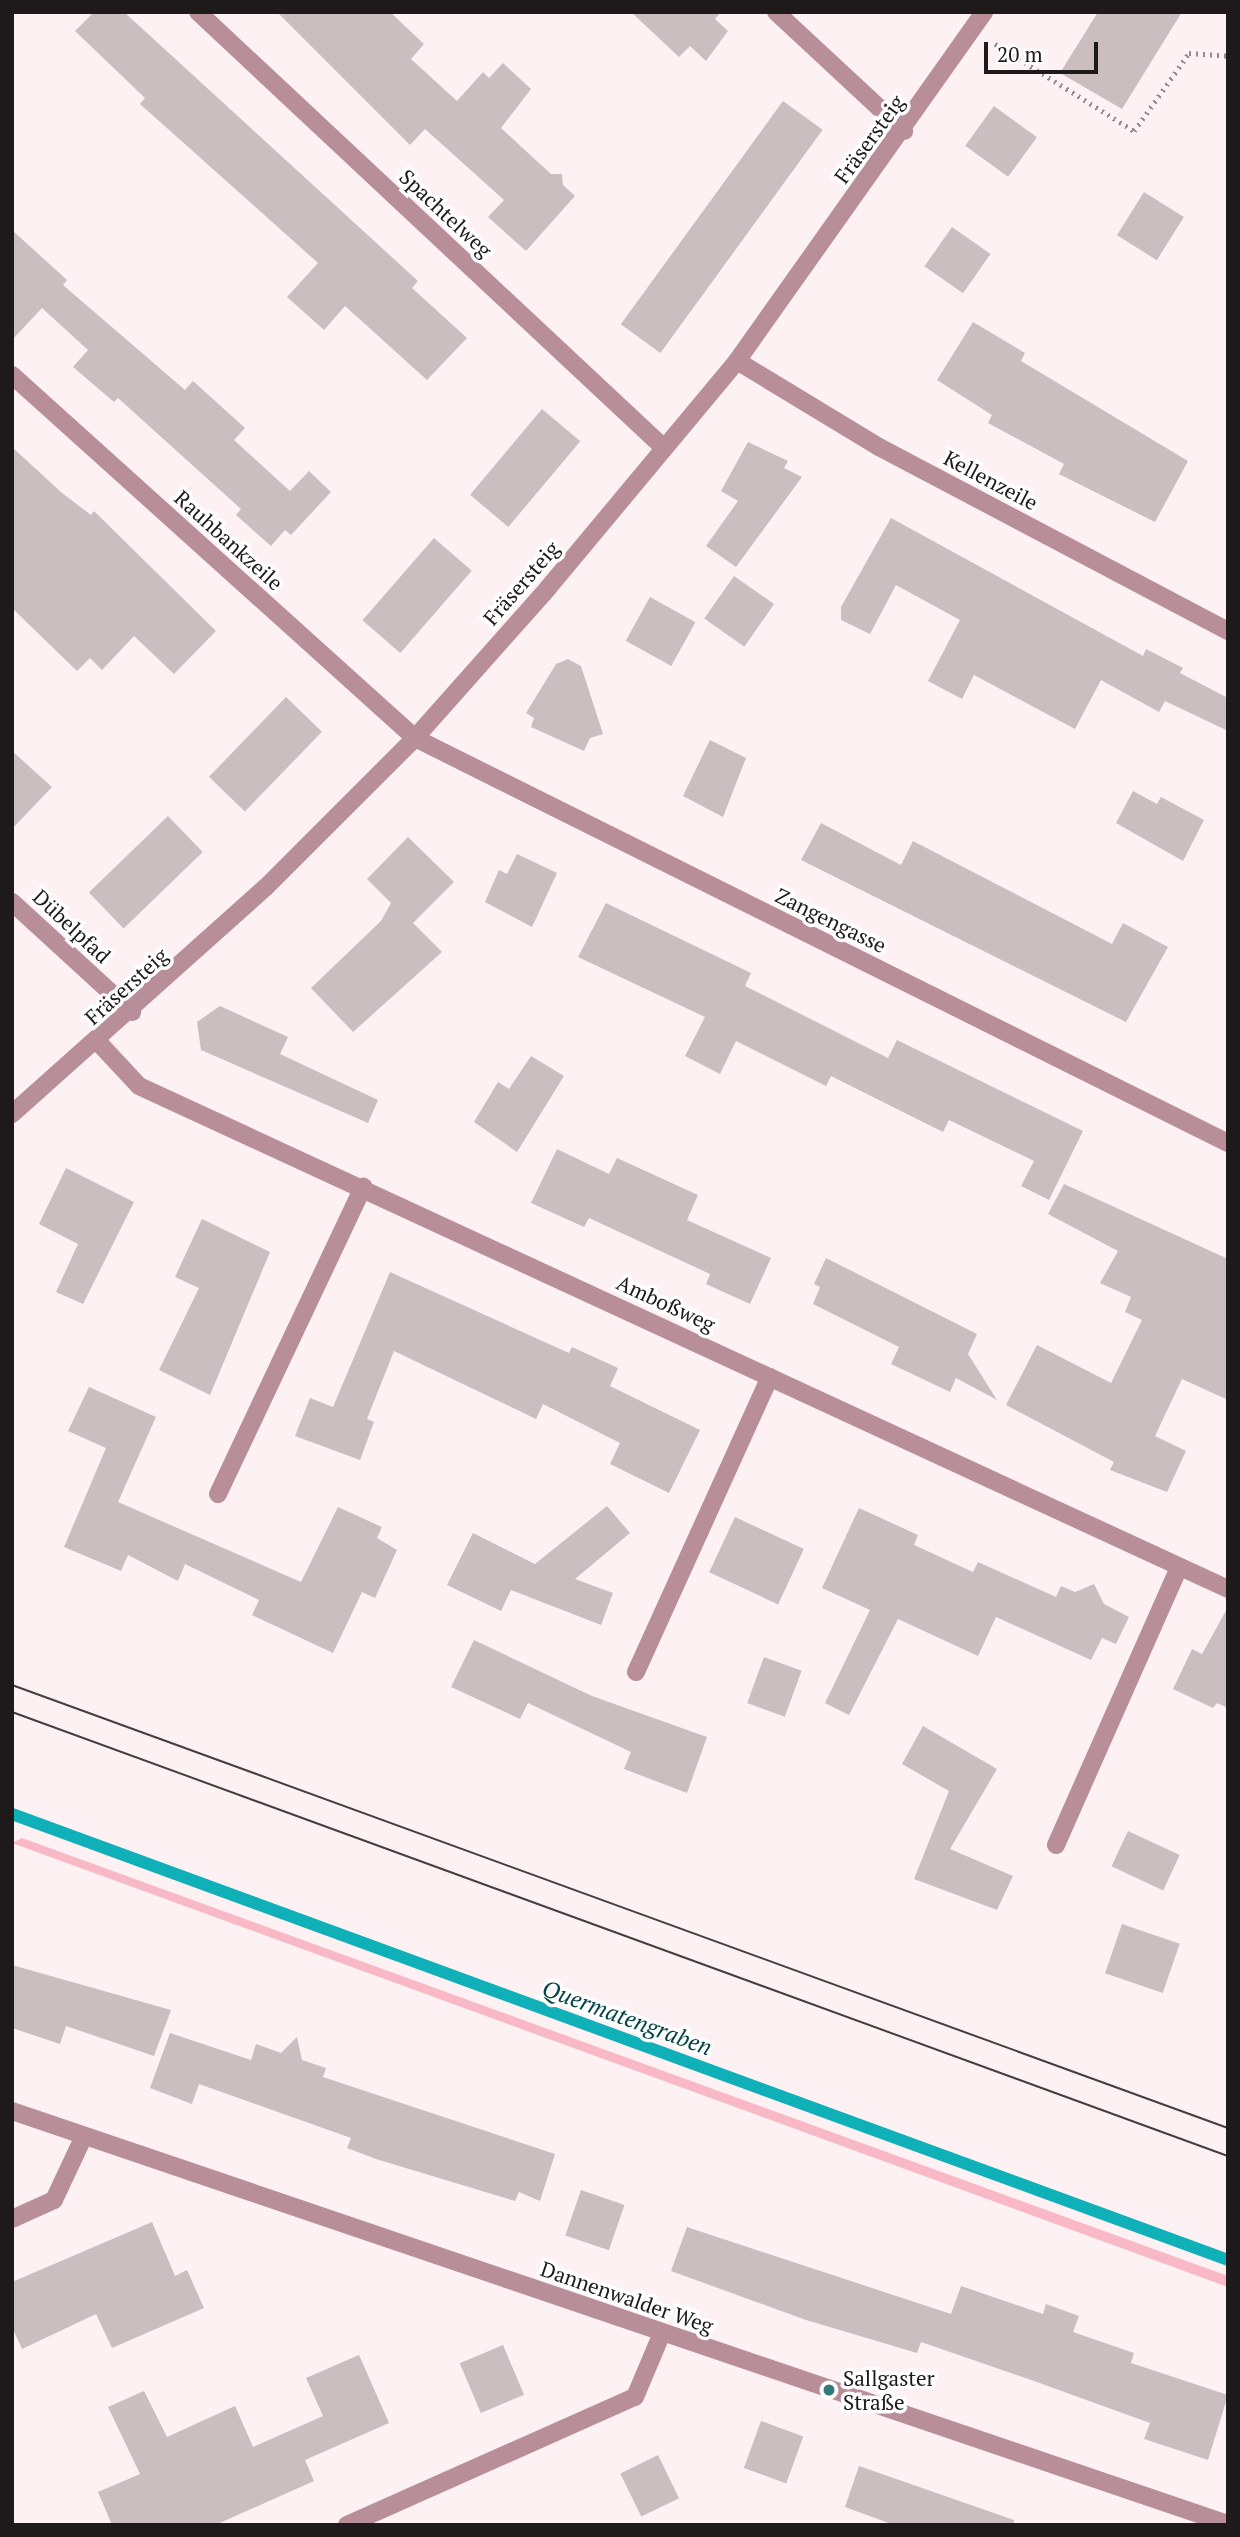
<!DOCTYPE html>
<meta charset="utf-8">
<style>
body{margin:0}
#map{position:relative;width:1240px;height:2537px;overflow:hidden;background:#fef1f4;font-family:"PT Serif",serif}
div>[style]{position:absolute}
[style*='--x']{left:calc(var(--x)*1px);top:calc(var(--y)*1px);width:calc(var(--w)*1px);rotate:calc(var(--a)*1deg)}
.green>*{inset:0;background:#f8b8c6}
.stream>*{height:12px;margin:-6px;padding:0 6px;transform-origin:6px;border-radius:6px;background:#0fb0b7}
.building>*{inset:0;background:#cabec0;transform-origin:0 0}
.path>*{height:4.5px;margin-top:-2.25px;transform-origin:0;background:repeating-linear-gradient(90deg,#958c8e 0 2px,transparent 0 7px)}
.minor>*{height:18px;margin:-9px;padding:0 9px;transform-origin:9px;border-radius:9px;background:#b88f98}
.tram>*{height:2px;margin:-1px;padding:0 1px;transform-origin:1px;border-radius:1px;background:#433e3f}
.dots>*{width:19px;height:19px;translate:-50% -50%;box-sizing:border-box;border:4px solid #fff;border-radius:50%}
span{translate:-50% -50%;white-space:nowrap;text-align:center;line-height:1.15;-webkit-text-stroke:7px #fff;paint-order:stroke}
.street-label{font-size:21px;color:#1e1a1b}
.poi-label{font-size:21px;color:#1e1a1b}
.left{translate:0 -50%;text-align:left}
.water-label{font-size:23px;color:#044447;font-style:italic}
.frame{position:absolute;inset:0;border:14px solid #1e1a1b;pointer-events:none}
.scale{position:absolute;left:984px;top:42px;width:114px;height:32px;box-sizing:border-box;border:4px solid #1e1a1b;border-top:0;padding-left:9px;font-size:21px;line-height:24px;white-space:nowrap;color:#1e1a1b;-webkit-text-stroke:5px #fff;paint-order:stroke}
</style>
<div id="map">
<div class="green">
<div style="clip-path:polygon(22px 1838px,1228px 2276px,1228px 2287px,12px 1843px)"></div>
</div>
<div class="stream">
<div style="--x:12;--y:1814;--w:1295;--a:20.14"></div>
</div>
<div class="building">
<div style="clip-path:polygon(94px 12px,124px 12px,418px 281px,412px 288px,467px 338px,427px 380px,345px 306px,324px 330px,287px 297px,318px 263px,140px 104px,145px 98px,75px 31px)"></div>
<div style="clip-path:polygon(277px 12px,390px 12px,424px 44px,411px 59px,457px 101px,483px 72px,489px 78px,503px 63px,531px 89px,501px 128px,551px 174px,562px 174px,563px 185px,575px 196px,526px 251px,488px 217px,504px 200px,425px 129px,410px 145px)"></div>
<div style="clip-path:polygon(631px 12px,721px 12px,715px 19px,728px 31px,706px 61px,690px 46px,679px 57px)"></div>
<div style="clip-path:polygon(1098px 12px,1182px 12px,1122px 109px,1060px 73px)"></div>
<div style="left:783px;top:101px;width:49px;height:276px;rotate:36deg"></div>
<div style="left:994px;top:106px;width:53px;height:49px;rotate:36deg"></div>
<div style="left:1144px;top:192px;width:47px;height:51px;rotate:32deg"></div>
<div style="left:952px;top:227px;width:47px;height:48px;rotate:35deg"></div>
<div style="clip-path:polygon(12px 230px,67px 280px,63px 285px,185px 390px,193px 381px,245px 428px,234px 440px,290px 491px,309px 471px,331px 492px,291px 535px,285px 530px,271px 546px,236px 515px,241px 509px,118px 398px,114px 402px,73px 367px,88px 350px,42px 308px,12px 340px)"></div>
<div style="clip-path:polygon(973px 322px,1025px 353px,1021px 361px,1188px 461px,1155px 522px,1059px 474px,1064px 464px,988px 423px,992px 415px,937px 380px)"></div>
<div style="left:542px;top:409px;width:50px;height:112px;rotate:40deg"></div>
<div style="clip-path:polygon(748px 442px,788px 461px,784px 468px,802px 477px,736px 567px,706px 546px,738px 501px,721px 491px)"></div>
<div style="clip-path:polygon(12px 447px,62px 493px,91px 515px,94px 511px,216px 631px,174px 674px,134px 636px,102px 670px,90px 658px,77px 671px,12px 608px)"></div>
<div style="clip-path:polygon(891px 518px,1143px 656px,1146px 649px,1183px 668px,1180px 673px,1228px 698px,1228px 731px,1165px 701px,1159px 712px,1101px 680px,1075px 729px,974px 675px,962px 699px,928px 681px,960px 620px,896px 585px,870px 634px,841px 620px,841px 607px)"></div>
<div style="left:434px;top:538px;width:50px;height:109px;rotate:41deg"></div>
<div style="left:734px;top:576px;width:49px;height:52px;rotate:35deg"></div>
<div style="left:650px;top:597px;width:52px;height:50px;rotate:29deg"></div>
<div style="clip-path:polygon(568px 659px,581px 666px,603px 734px,590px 738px,584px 751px,531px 727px,534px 718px,526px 713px,556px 664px)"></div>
<div style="left:286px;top:697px;width:50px;height:111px;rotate:44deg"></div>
<div style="clip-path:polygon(710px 740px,746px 758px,723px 817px,683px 796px)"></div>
<div style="clip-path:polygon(12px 751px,52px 787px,12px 829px)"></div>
<div style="clip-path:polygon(1133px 791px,1157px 804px,1161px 797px,1204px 820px,1183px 861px,1116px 823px)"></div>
<div style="left:168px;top:816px;width:50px;height:110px;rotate:46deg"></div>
<div style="clip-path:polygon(821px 823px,901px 865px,913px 841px,1112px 944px,1123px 923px,1168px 947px,1126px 1022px,801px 860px)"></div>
<div style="clip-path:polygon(408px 837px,454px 882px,413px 923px,442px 952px,353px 1032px,311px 988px,381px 921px,391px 903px,367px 879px)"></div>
<div style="clip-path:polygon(517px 854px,557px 873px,532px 927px,485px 902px,499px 870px,507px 874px)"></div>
<div style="clip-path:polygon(606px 903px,751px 973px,745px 986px,888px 1058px,897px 1040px,1083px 1131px,1049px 1200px,1021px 1186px,1034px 1161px,949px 1120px,943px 1132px,831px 1076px,826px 1086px,736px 1041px,720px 1074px,685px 1056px,705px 1017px,578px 957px)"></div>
<div style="clip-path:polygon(220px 1006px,288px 1037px,280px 1054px,378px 1100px,368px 1123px,201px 1050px,197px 1022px)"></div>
<div style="clip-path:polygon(531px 1056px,564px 1076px,517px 1152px,474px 1122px,498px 1082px,509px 1089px)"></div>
<div style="clip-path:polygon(557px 1149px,609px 1174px,617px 1158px,698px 1195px,687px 1220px,771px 1258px,750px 1304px,706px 1284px,710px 1274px,589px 1218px,584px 1227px,531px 1203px)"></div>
<div style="clip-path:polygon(66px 1168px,134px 1202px,83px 1304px,56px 1292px,78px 1244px,39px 1224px)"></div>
<div style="clip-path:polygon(1064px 1184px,1228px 1259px,1228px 1400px,1182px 1379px,1155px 1436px,1186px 1451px,1167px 1492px,1110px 1470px,1114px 1462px,1006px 1405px,1037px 1345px,1111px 1383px,1142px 1320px,1125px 1312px,1131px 1297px,1100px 1283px,1118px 1251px,1048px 1214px)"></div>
<div style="clip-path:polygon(202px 1219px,270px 1252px,210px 1395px,159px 1370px,199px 1288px,175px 1277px)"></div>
<div style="clip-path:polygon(826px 1258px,977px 1334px,968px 1354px,997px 1400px,956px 1378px,950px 1392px,891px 1364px,899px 1347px,813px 1304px,820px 1287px,814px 1284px)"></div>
<div style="clip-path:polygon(390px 1272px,569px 1353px,572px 1347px,618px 1368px,610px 1386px,700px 1430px,669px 1493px,610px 1464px,620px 1443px,543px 1404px,536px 1419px,394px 1351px,367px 1419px,374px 1422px,360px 1460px,295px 1436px,310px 1398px,333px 1407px)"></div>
<div style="clip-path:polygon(89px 1387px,156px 1417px,118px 1502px,301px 1582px,338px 1507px,382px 1527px,377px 1538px,397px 1550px,375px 1598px,362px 1592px,333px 1653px,252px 1615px,259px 1600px,185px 1564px,178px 1581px,128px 1555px,121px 1571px,64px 1547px,106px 1448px,68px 1431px)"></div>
<div style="clip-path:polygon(607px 1506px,630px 1533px,575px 1579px,613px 1593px,601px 1625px,511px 1590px,501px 1611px,447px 1585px,473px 1533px,535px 1564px)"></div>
<div style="clip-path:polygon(859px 1508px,918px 1535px,914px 1545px,973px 1572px,978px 1562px,1056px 1597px,1061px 1586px,1075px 1592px,1094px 1584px,1104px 1604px,1129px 1617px,1116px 1644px,1102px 1638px,1091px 1660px,996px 1617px,978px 1656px,898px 1619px,849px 1715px,825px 1703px,870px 1610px,822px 1588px)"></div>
<div style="left:735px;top:1517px;width:76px;height:61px;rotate:25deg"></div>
<div style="clip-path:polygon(1228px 1607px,1228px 1708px,1217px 1703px,1213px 1708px,1173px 1689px,1192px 1649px,1202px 1654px)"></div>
<div style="clip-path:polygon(474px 1640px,592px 1696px,707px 1737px,687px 1793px,624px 1769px,631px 1752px,528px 1703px,520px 1719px,451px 1687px)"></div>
<div style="left:764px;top:1657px;width:40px;height:49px;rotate:20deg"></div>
<div style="clip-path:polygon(923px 1726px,997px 1769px,950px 1849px,1013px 1876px,997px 1910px,914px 1879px,949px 1791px,902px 1764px)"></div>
<div style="left:1128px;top:1831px;width:57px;height:39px;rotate:25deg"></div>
<div style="left:1122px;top:1924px;width:61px;height:52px;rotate:19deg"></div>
<div style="clip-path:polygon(12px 1965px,171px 2010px,154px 2056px,66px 2026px,60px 2044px,12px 2028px)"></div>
<div style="clip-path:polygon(170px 2033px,251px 2060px,256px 2044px,281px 2053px,297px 2037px,302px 2060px,326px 2068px,323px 2077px,555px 2154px,540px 2201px,519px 2192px,515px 2201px,376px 2159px,347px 2148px,351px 2138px,199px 2084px,192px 2104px,150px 2088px)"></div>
<div style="left:581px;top:2190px;width:46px;height:48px;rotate:19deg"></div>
<div style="clip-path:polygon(152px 2222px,175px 2276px,187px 2270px,204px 2308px,112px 2348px,96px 2314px,22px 2349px,12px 2327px,12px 2282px)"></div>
<div style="clip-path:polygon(687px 2227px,951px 2314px,961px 2286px,1043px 2314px,1046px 2304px,1079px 2316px,1073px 2332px,1134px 2353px,1131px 2363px,1228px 2395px,1208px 2460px,1144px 2439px,1150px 2423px,1034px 2381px,921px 2342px,917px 2353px,806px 2320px,671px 2271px)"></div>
<div style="left:503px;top:2345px;width:54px;height:47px;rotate:67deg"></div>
<div style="clip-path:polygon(359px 2355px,389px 2423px,305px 2460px,314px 2481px,215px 2525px,112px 2525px,98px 2492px,140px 2474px,108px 2407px,144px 2391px,167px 2437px,235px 2406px,253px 2447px,323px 2416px,306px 2378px)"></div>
<div style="left:761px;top:2421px;width:45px;height:50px;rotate:20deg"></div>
<div style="left:658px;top:2455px;width:48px;height:42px;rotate:64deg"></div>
<div style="clip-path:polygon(859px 2466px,1014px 2520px,1013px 2525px,894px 2525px,845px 2507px)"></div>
</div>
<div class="path">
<div style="--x:995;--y:44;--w:164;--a:32"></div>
<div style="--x:1134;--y:131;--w:95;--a:-54.8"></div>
<div style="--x:1189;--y:53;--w:39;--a:4"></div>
</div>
<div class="minor">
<div style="--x:198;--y:12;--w:638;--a:43.1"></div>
<div style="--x:776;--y:12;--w:175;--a:42.9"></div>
<div style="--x:737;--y:361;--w:166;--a:31.2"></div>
<div style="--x:879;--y:447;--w:395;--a:27.8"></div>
<div style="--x:12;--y:375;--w:542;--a:42.01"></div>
<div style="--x:415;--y:738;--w:908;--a:26.48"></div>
<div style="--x:12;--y:902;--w:163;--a:42.5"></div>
<div style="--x:98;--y:1042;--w:60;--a:47"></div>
<div style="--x:139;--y:1086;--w:1200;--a:24.79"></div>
<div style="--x:12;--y:1114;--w:339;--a:-41.8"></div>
<div style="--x:265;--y:888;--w:212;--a:-45"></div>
<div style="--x:415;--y:738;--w:200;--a:-48.4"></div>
<div style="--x:548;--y:588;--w:295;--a:-50.2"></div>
<div style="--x:737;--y:361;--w:428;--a:-54.7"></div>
<div style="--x:218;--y:1494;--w:340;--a:-64.7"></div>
<div style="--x:636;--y:1672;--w:324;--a:-65.6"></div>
<div style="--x:1056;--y:1845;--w:304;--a:-66.1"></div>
<div style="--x:12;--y:2111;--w:1284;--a:18.76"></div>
<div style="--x:12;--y:2219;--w:46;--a:-24.3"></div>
<div style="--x:54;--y:2200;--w:71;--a:-64.9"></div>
<div style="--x:347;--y:2525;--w:315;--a:-24"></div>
<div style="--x:635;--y:2397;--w:69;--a:-67.1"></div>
</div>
<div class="tram">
<div style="--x:12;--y:1685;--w:1294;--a:20.02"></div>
<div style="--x:12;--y:1712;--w:1295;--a:20.06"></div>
</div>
<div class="dots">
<div style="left:829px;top:2390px;background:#307a7d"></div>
</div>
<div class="street-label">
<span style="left:869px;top:139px;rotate:-54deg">Fräsersteig</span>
<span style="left:446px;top:213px;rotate:43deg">Spachtelweg</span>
<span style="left:991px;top:480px;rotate:28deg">Kellenzeile</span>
<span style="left:229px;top:540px;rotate:42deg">Rauhbankzeile</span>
<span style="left:521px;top:583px;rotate:-49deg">Fräsersteig</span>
<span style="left:831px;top:920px;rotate:26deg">Zangengasse</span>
<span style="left:72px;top:926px;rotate:43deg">Dübelpfad</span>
<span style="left:126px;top:986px;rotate:-42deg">Fräsersteig</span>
<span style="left:666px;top:1303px;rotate:25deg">Amboßweg</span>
<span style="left:627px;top:2297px;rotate:19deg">Dannenwalder Weg</span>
</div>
<div class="poi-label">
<span class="left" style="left:843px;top:2390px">Sallgaster<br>Straße</span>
</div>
<div class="water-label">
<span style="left:627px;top:2018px;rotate:20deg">Quermatengraben</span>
</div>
<div class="frame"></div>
<div class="scale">20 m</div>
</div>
